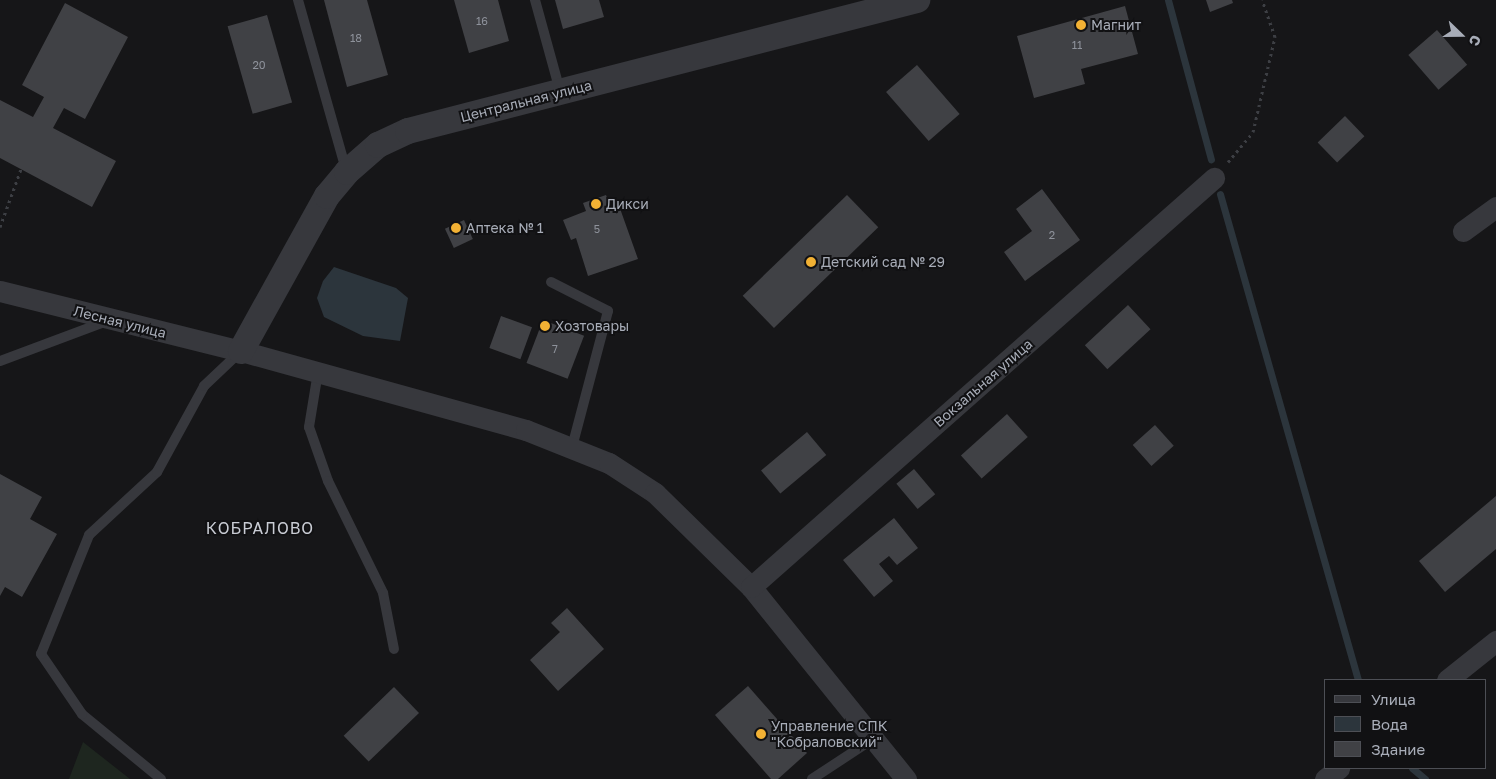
<!DOCTYPE html>
<meta charset="utf-8">
<style>
body{margin:0}
#map{position:relative;width:1496px;height:779px;overflow:hidden;background:#161618;font-family:"Golos Text",sans-serif}
div>[style]{position:absolute}
[style*='--x']{left:calc(var(--x)*1px);top:calc(var(--y)*1px);width:calc(var(--w)*1px);rotate:calc(var(--a)*1deg)}
.green>*{inset:0;background:#1e261f}
.water>*{inset:0;background:#2c353c}
.stream>*{height:7px;margin:-3.5px;padding:0 3.5px;transform-origin:3.5px;border-radius:3.5px;background:#2c353c}
.building>*{inset:0;background:#404145;transform-origin:0 0}
.path>*{height:3px;margin-top:-1.5px;transform-origin:0;background:repeating-linear-gradient(90deg,#3d3f44 0 2.5px,transparent 0 6.5px)}
.service>*{height:10px;margin:-5px;padding:0 5px;transform-origin:5px;border-radius:5px;background:#37383d}
.minor>*{height:21px;margin:-10.5px;padding:0 10.5px;transform-origin:10.5px;border-radius:10.5px;background:#37383d}
.tertiary>*{height:26px;margin:-13px;padding:0 13px;transform-origin:13px;border-radius:13px;background:#37383d}
.dots>*{width:14px;height:14px;translate:-50% -50%;box-sizing:border-box;border:2px solid #111113;border-radius:50%}
span{translate:-50% -50%;white-space:nowrap;text-align:center;line-height:1.15;-webkit-text-stroke:4px #111113;paint-order:stroke}
.number-label{font-size:11px;color:#8e929b}
.number-label span{-webkit-text-stroke-width:0}
.poi-label{font-size:14px;color:#a8adb8}
.left{translate:0 -50%;text-align:left}
.street-label{font-size:14px;color:#a8adb8}
.quarter-label{font-size:16px;color:#c9ccd4;letter-spacing:1px}
.legend{position:absolute;left:1324px;top:679px;width:162px;height:90px;box-sizing:border-box;background:#111113;border:1px solid #4d4f55;margin:0;padding:6px 9px;list-style:none;font-size:15px;color:#a8adb8}
.legend li{display:flex;align-items:center;gap:10px;height:25px}
.legend b{width:25px;border:1px solid #4d4f55}
.north{position:absolute;left:1436px;top:10px;width:50px;height:50px;-webkit-text-stroke:4px #111113;paint-order:stroke;rotate:112deg;font-size:14px;font-weight:700;line-height:20px;text-align:center;color:#a8adb8}
.north::after{content:'';display:block;margin:auto;width:18px;height:22px;background:#a8adb8;clip-path:polygon(50% 0,100% 100%,50% 72%,0 100%)}
</style>
<div id="map">
<div class="green">
<div style="clip-path:polygon(83px 742px,130px 779px,69px 779px)"></div>
</div>
<div class="water">
<div style="clip-path:polygon(334px 267px,396px 288px,408px 298px,400px 341px,363px 336px,324px 317px,317px 298px,323px 281px)"></div>
</div>
<div class="stream">
<div style="--x:1168;--y:0;--w:165;--a:74.9"></div>
<div style="--x:1220;--y:194;--w:505;--a:74.15"></div>
<div style="--x:1412;--y:768;--w:17;--a:40"></div>
</div>
<div class="building">
<div style="clip-path:polygon(324px 0,367px 0,388px 75px,347px 87px)"></div>
<div style="clip-path:polygon(454px 0,498px 0,509px 41px,469px 53px)"></div>
<div style="clip-path:polygon(555px 0,599px 0,604px 17px,563px 29px)"></div>
<div style="clip-path:polygon(1206px 0,1232px 0,1233px 3px,1210px 12px)"></div>
<div style="clip-path:polygon(65px 3px,128px 37px,85px 119px,64px 108px,53px 128px,116px 161px,92px 207px,0 158px,0 100px,33px 117px,44px 97px,22px 85px)"></div>
<div style="clip-path:polygon(1125px 6px,1138px 54px,1081px 69px,1085px 84px,1034px 98px,1017px 36px)"></div>
<div style="left:267px;top:15px;width:91px;height:41px;rotate:74deg"></div>
<div style="left:1437px;top:30px;width:46px;height:38px;rotate:49deg"></div>
<div style="left:917px;top:65px;width:65px;height:41px;rotate:49deg"></div>
<div style="left:1345px;top:116px;width:28px;height:38px;rotate:46deg"></div>
<div style="clip-path:polygon(1042px 189px,1080px 240px,1025px 281px,1004px 252px,1032px 231px,1016px 209px)"></div>
<div style="clip-path:polygon(606px 195px,609px 203px,617px 200px,638px 259px,588px 276px,576px 238px,571px 240px,563px 220px,586px 211px,583px 203px)"></div>
<div style="left:847px;top:195px;width:45px;height:145px;rotate:46deg"></div>
<div style="left:464px;top:220px;width:21px;height:21px;rotate:65deg"></div>
<div style="left:1128px;top:305px;width:33px;height:59px;rotate:47deg"></div>
<div style="left:501px;top:316px;width:33px;height:34px;rotate:20deg"></div>
<div style="left:543px;top:320px;width:44px;height:46px;rotate:21deg"></div>
<div style="left:1007px;top:414px;width:31px;height:62px;rotate:48deg"></div>
<div style="left:1155px;top:425px;width:28px;height:30px;rotate:48deg"></div>
<div style="left:807px;top:432px;width:30px;height:60px;rotate:50deg"></div>
<div style="left:914px;top:469px;width:33px;height:23px;rotate:50deg"></div>
<div style="clip-path:polygon(0 474px,42px 497px,30px 519px,57px 534px,22px 597px,5px 587px,0 596px)"></div>
<div style="clip-path:polygon(1496px 496px,1496px 549px,1445px 592px,1419px 561px)"></div>
<div style="clip-path:polygon(894px 518px,918px 548px,897px 565px,889px 556px,879px 564px,893px 581px,874px 597px,843px 560px)"></div>
<div style="clip-path:polygon(567px 608px,604px 649px,558px 691px,530px 660px,560px 632px,551px 623px)"></div>
<div style="clip-path:polygon(748px 686px,807px 753px,778px 779px,771px 779px,715px 715px)"></div>
<div style="left:394px;top:687px;width:36px;height:70px;rotate:46deg"></div>
</div>
<div class="path">
<div style="--x:1228;--y:162;--w:39;--a:-50"></div>
<div style="--x:1253;--y:132;--w:98;--a:-77"></div>
<div style="--x:1275;--y:37;--w:39;--a:-109"></div>
<div style="--x:0;--y:227;--w:62;--a:-70.1"></div>
</div>
<div class="service">
<div style="--x:298;--y:0;--w:177;--a:74.2"></div>
<div style="--x:535;--y:0;--w:94;--a:74.6"></div>
<div style="--x:551;--y:282;--w:64;--a:27"></div>
<div style="--x:608;--y:311;--w:141;--a:104.8"></div>
<div style="--x:0;--y:361;--w:114;--a:-20.5"></div>
<div style="--x:318;--y:372;--w:56;--a:99.3"></div>
<div style="--x:309;--y:427;--w:57;--a:70.6"></div>
<div style="--x:328;--y:481;--w:125;--a:63.8"></div>
<div style="--x:383;--y:593;--w:57;--a:78.9"></div>
<div style="--x:161;--y:779;--w:102;--a:-140.6"></div>
<div style="--x:82;--y:714;--w:73;--a:-124.3"></div>
<div style="--x:41;--y:654;--w:128;--a:-68"></div>
<div style="--x:89;--y:535;--w:93;--a:-42.8"></div>
<div style="--x:157;--y:472;--w:98;--a:-61.3"></div>
<div style="--x:204;--y:386;--w:50;--a:-43.4"></div>
<div style="--x:812;--y:779;--w:73;--a:-33.3"></div>
</div>
<div class="minor">
<div style="--x:1463;--y:231;--w:41;--a:-36"></div>
<div style="--x:0;--y:291;--w:248;--a:14"></div>
<div style="--x:241;--y:351;--w:296;--a:15.5"></div>
<div style="--x:526;--y:430;--w:89;--a:21.7"></div>
<div style="--x:609;--y:463;--w:55;--a:33.1"></div>
<div style="--x:655;--y:493;--w:134;--a:44.4"></div>
<div style="--x:751;--y:587;--w:247;--a:51.1"></div>
<div style="--x:751;--y:587;--w:618;--a:-41.46"></div>
<div style="--x:1447;--y:680;--w:63;--a:-38.5"></div>
<div style="--x:1325;--y:779;--w:18;--a:-38"></div>
</div>
<div class="tertiary">
<div style="--x:241;--y:351;--w:177;--a:-61"></div>
<div style="--x:327;--y:196;--w:31;--a:-50"></div>
<div style="--x:347;--y:172;--w:41;--a:-41.1"></div>
<div style="--x:378;--y:145;--w:33;--a:-25"></div>
<div style="--x:408;--y:131;--w:526;--a:-14.43"></div>
</div>
<div class="dots">
<div style="left:1081px;top:25px;background:#f2b134"></div>
<div style="left:596px;top:204px;background:#f2b134"></div>
<div style="left:456px;top:228px;background:#f2b134"></div>
<div style="left:811px;top:262px;background:#f2b134"></div>
<div style="left:545px;top:326px;background:#f2b134"></div>
<div style="left:761px;top:734px;background:#f2b134"></div>
</div>
<div class="number-label">
<span style="left:482px;top:21px">16</span>
<span style="left:356px;top:38px">18</span>
<span style="left:1077px;top:45px">11</span>
<span style="left:259px;top:65px">20</span>
<span style="left:597px;top:229px">5</span>
<span style="left:1052px;top:235px">2</span>
<span style="left:555px;top:349px">7</span>
</div>
<div class="poi-label">
<span class="left" style="left:1091px;top:25px">Магнит</span>
<span class="left" style="left:606px;top:204px">Дикси</span>
<span class="left" style="left:466px;top:228px">Аптека № 1</span>
<span class="left" style="left:821px;top:262px">Детский сад № 29</span>
<span class="left" style="left:555px;top:326px">Хозтовары</span>
<span class="left" style="left:771px;top:734px">Управление СПК<br>"Кобраловский"</span>
</div>
<div class="street-label">
<span style="left:526px;top:101px;rotate:-14deg">Центральная улица</span>
<span style="left:120px;top:322px;rotate:14deg">Лесная улица</span>
<span style="left:983px;top:383px;rotate:-41deg">Вокзальная улица</span>
</div>
<div class="quarter-label">
<span style="left:260px;top:528px">КОБРАЛОВО</span>
</div>
<ul class="legend">
<li><b style="height:6px;background:#37383d"></b>Улица</li>
<li><b style="height:14px;background:#2c353c"></b>Вода</li>
<li><b style="height:14px;background:#404145"></b>Здание</li>
</ul>
<div class="north">С</div>
</div>
